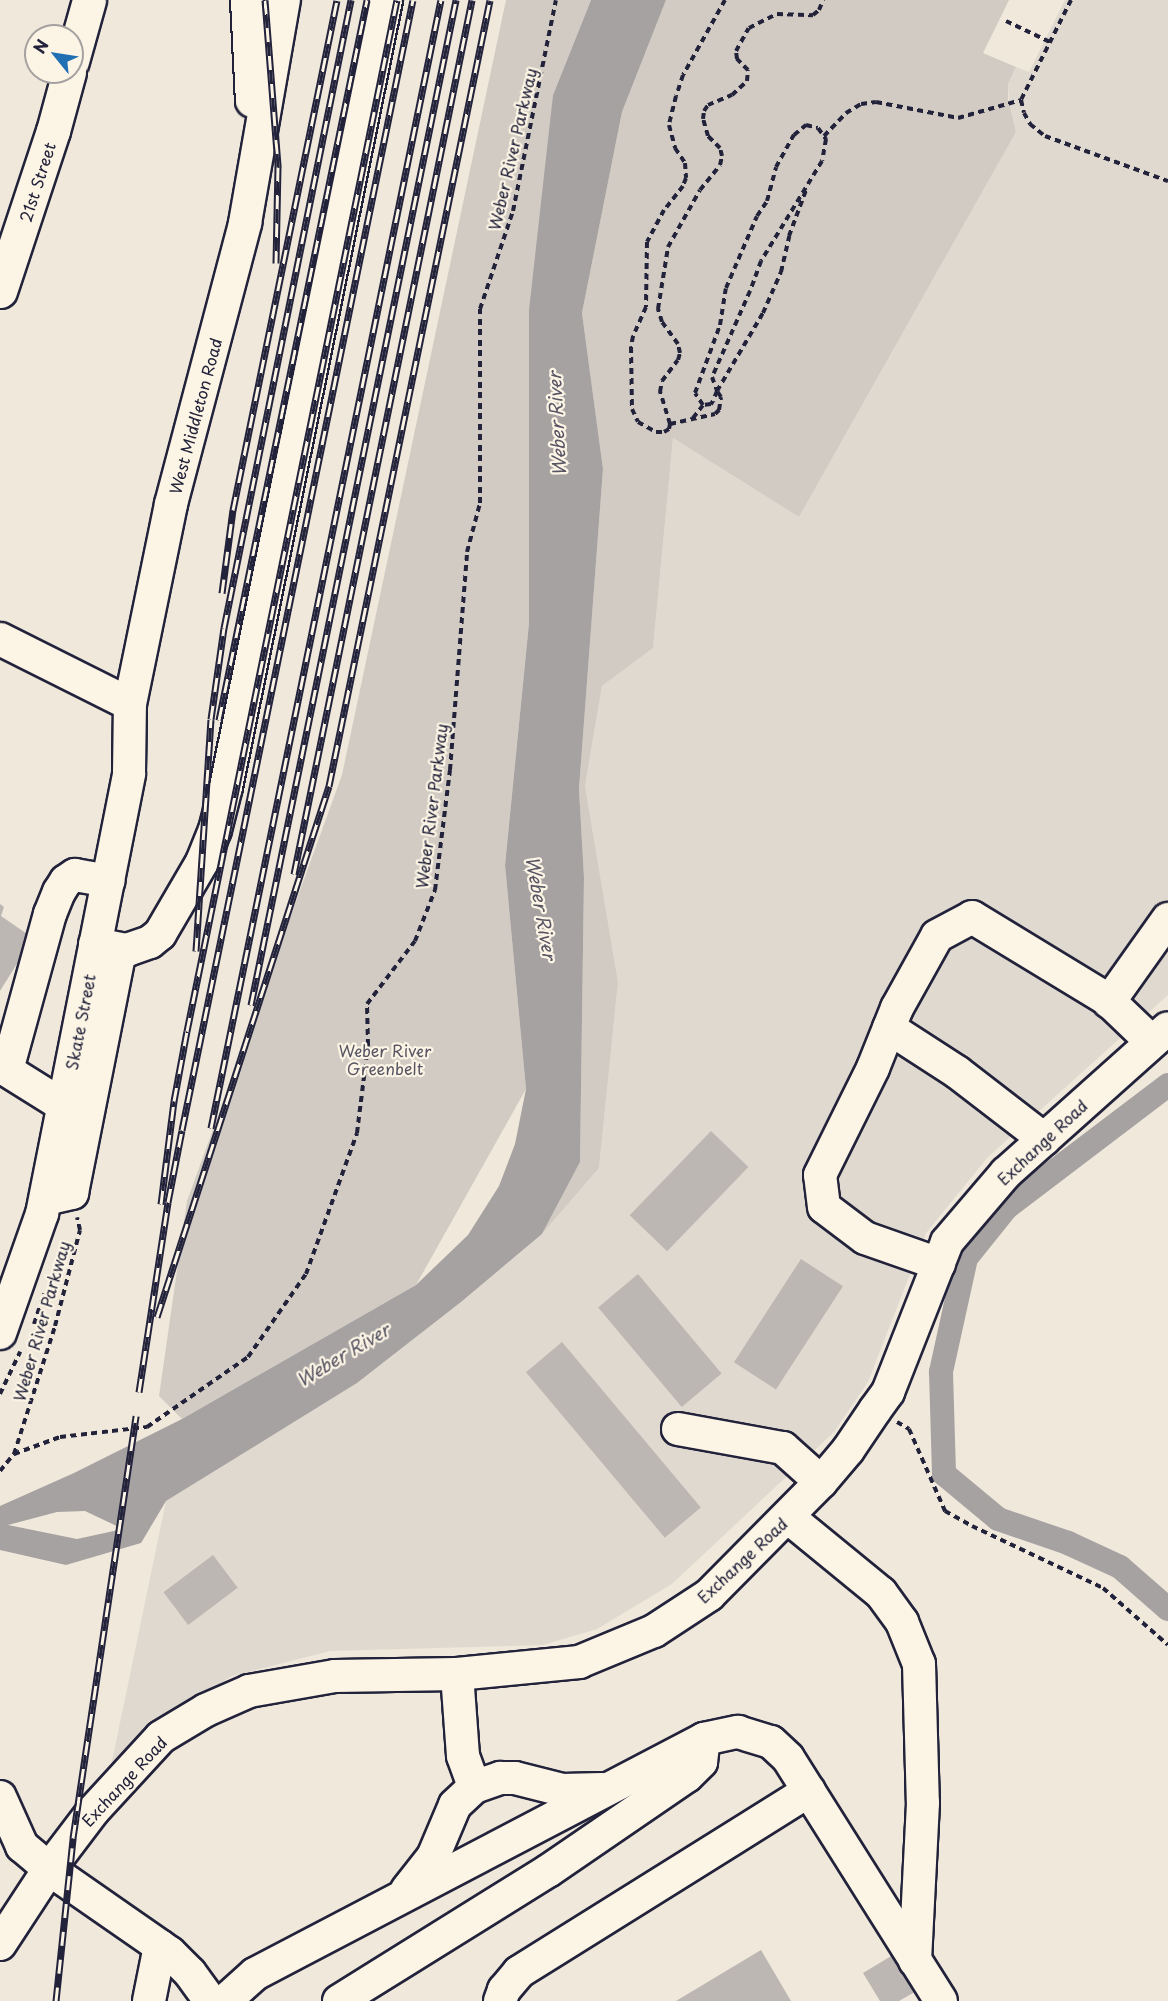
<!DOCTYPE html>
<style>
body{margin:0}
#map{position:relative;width:1168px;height:2001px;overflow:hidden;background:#efe8db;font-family:"Playpen Sans",sans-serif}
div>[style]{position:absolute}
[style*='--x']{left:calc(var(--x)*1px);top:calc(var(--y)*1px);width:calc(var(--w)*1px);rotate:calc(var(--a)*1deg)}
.built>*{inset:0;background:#e0d9cf}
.green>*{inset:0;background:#d1cbc3}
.water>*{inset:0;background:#a6a2a2}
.canal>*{height:24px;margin:-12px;padding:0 12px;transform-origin:12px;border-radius:12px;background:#a6a2a2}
.building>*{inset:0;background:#bcb7b3;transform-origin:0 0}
.path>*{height:4px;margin-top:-2px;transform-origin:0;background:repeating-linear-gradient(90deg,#22223b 0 6px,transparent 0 10.5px)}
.roads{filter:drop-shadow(2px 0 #22223b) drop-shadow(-2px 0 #22223b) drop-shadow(0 2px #22223b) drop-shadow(0 -2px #22223b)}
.minor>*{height:32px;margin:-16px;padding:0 16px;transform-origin:16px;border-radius:16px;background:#fcf5e5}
.major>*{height:33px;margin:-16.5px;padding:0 16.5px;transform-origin:16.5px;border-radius:16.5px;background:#fcf5e5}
.rail>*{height:7px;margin-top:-3.5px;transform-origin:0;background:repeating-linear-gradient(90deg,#fcf5e5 0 14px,#22223b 0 28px);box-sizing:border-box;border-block:2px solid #22223b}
span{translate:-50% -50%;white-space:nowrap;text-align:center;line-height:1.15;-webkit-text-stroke:4.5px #fcf5e5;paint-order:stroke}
.street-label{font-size:16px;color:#22223b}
.park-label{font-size:16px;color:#575564}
.water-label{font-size:18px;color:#575564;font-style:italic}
.north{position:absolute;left:24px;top:24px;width:60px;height:60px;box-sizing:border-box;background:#fcf5e5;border:2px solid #a5a1a1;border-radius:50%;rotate:300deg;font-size:16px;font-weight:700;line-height:24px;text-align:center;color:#22223b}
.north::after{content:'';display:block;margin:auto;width:21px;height:27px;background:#1f6fb2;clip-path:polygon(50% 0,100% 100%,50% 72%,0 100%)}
</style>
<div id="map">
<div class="built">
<div style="clip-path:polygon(1065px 0,1168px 0,1168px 995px,988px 1157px,926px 1233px,868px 1382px,834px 1432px,672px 1584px,597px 1629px,543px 1645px,330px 1651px,232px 1676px,161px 1719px,110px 1771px,166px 1501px,357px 1383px,461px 1302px,542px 1234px,599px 1168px,618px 982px,585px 786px,602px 686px,653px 648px,673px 438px,799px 517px,1016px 132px,1010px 116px,1008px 84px,1016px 67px,1029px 72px)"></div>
</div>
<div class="green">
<div style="clip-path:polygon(506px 0,591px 0,553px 95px,529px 623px,505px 865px,526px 1089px,416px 1285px,182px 1419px,159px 1396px,187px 1201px,342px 775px)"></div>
<div style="clip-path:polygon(666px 0,1009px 0,983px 53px,1016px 67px,1008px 84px,1008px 99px,1016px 132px,799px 517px,673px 438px,653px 648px,602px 686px,585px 786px,618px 982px,599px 1168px,542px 1234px,580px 1162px,584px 877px,579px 789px,603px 469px,582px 313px,622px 112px)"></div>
</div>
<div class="water">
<div style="clip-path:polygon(evenodd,591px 0,666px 0,622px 112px,582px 313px,603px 469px,579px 789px,584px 877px,580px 1162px,542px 1234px,461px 1302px,357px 1383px,166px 1501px,141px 1543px,66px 1565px,0 1550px,0 1506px,74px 1473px,182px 1419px,416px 1285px,468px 1235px,499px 1186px,515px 1144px,526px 1089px,505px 865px,529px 623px,529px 310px,553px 95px,591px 0,85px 1511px,123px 1529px,77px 1539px,8px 1525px,57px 1512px,85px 1511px)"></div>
</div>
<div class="canal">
<div style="--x:1168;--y:1085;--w:202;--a:142.8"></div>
<div style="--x:1007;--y:1207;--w:65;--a:128.8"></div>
<div style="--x:966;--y:1258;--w:117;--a:102.4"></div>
<div style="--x:941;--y:1372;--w:102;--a:88.3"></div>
<div style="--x:944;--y:1474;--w:70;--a:39.8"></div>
<div style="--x:998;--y:1519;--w:74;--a:18.9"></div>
<div style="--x:1068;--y:1543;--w:57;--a:24.8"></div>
<div style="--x:1120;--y:1567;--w:64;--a:41.2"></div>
</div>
<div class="building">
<div style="clip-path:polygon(0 904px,4px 907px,1px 916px,33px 938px,0 991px)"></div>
<div style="left:711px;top:1131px;width:52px;height:117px;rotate:44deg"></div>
<div style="left:801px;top:1259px;width:50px;height:123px;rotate:33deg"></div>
<div style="left:638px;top:1274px;width:130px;height:52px;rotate:50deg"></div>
<div style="left:562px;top:1342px;width:216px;height:47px;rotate:50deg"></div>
<div style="left:213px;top:1555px;width:41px;height:62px;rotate:53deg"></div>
<div style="clip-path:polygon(761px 1950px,791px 2001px,676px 2001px)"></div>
<div style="clip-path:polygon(898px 1952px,920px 1989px,899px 2001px,880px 2001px,863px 1973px)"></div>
</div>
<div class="path">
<div style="--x:725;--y:0;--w:86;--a:119.2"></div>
<div style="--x:683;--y:75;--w:22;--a:108"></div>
<div style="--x:676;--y:96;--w:30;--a:104"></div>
<div style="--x:669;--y:125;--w:24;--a:75"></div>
<div style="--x:675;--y:148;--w:18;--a:56"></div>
<div style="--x:685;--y:163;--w:15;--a:86"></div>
<div style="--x:686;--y:178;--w:9;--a:111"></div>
<div style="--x:683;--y:186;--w:31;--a:128"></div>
<div style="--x:664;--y:210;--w:36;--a:118"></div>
<div style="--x:647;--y:242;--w:65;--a:90.9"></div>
<div style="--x:646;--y:307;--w:32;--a:114"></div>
<div style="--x:633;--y:336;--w:11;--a:100"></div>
<div style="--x:631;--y:347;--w:62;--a:89.1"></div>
<div style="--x:632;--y:409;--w:14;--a:65"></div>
<div style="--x:638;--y:422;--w:21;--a:29"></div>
<div style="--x:656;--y:432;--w:8;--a:0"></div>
<div style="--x:664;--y:432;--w:6;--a:-31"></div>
<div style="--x:669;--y:429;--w:5;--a:-79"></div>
<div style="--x:670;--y:424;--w:34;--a:-107"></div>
<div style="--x:660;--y:392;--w:11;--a:-80"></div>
<div style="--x:662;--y:381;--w:26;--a:-53"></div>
<div style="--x:678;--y:360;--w:7;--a:-74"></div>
<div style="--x:680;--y:353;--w:9;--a:-103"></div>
<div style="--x:678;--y:344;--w:27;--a:-126"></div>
<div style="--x:662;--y:322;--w:14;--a:-107"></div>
<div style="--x:658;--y:309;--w:63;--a:-80.8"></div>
<div style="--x:668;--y:247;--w:65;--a:-60.7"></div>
<div style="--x:700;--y:190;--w:32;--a:-51"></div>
<div style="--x:720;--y:165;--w:9;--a:-77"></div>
<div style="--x:722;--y:156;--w:8;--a:-104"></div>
<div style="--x:720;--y:148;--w:17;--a:-135"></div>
<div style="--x:708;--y:136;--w:18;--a:-106"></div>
<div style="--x:703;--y:119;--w:8;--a:-83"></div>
<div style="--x:704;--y:111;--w:7;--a:-56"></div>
<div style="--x:708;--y:105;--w:26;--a:-23"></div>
<div style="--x:732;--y:95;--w:21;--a:-43"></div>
<div style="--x:747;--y:81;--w:11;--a:-85"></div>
<div style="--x:748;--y:70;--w:16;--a:-135"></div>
<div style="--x:737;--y:59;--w:8;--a:-97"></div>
<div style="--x:736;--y:51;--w:26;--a:-61"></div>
<div style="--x:749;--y:28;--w:31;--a:-27"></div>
<div style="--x:777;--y:14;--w:36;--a:2"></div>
<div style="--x:813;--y:15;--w:8;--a:-40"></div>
<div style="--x:819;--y:10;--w:11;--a:-68"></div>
<div style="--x:1071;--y:0;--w:112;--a:116.6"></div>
<div style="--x:1021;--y:100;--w:13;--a:77"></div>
<div style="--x:1024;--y:113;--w:13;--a:61"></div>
<div style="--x:1030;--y:124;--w:19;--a:39"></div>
<div style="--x:1045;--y:136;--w:131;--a:20.1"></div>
<div style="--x:1006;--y:21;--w:49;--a:25.5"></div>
<div style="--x:806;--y:125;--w:12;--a:14"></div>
<div style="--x:818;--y:128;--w:14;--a:54"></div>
<div style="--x:826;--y:139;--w:22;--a:100"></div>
<div style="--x:822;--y:161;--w:117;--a:121.4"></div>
<div style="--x:761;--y:261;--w:32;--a:110"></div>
<div style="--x:750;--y:291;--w:94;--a:113.8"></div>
<div style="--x:712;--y:377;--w:15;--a:70"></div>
<div style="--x:717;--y:391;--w:11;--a:112"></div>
<div style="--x:713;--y:401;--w:4;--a:124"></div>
<div style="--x:711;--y:404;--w:8;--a:173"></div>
<div style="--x:703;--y:405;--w:14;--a:-124"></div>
<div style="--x:695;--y:393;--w:72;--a:-69.8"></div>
<div style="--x:720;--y:325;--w:37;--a:-81"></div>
<div style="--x:726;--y:288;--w:78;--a:-66.7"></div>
<div style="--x:757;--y:216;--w:18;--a:-56"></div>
<div style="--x:767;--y:201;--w:35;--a:-75"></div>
<div style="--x:776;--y:167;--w:37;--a:-61"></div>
<div style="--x:794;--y:135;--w:16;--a:-40"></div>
<div style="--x:824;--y:136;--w:32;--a:-46"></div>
<div style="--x:846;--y:113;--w:17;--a:-31"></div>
<div style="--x:861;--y:104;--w:15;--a:-8"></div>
<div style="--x:876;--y:102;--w:84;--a:11"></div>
<div style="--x:958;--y:118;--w:66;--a:-15.9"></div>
<div style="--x:693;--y:418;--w:16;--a:-52"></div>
<div style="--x:670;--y:424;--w:46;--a:-12.5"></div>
<div style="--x:715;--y:414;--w:6;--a:-45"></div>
<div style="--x:719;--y:410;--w:13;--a:-81"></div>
<div style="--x:721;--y:397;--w:7;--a:-124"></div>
<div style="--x:717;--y:391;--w:91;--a:-59.5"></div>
<div style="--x:763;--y:313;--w:45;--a:-66.3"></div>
<div style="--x:781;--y:272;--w:37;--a:-77"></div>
<div style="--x:789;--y:236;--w:49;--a:-69.7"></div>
<div style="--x:34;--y:1324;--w:32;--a:-72"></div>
<div style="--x:0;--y:1394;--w:47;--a:-64.5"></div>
<div style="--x:897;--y:1422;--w:14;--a:30"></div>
<div style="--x:909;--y:1429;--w:90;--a:66.3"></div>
<div style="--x:945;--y:1511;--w:31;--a:29"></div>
<div style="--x:972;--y:1526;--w:145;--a:25.3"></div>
<div style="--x:1103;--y:1588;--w:86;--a:41.2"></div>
<div style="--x:14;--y:1454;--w:49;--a:-20.3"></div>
<div style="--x:60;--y:1437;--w:88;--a:-6.6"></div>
<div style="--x:147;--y:1427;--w:123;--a:-34.7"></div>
<div style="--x:248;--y:1357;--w:101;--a:-55.1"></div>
<div style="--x:306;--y:1274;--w:150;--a:-70.1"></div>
<div style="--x:357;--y:1133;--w:89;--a:-82.9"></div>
<div style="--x:368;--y:1045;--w:41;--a:-91.4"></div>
<div style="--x:367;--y:1004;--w:79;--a:-52.7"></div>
<div style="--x:415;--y:941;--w:55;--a:-68.6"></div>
<div style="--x:435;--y:890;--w:121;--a:-82.9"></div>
<div style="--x:450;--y:770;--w:219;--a:-85.5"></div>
<div style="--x:467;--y:552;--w:51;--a:-75.1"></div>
<div style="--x:480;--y:503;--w:194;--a:-90"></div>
<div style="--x:480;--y:309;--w:103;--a:-71.4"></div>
<div style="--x:513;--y:211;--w:215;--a:-78.5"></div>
<div style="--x:0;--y:1471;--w:22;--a:-51"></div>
<div style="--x:14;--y:1454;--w:134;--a:-72.2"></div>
<div style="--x:55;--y:1326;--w:99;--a:-75.4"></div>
<div style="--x:80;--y:1230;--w:13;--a:-103"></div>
</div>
<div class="roads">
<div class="minor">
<div style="--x:247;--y:0;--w:101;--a:87.2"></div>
<div style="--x:0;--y:639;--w:145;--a:26.6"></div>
<div style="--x:95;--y:944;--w:33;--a:11"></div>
<div style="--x:127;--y:950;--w:24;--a:-19"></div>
<div style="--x:150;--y:942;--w:13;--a:-39"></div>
<div style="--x:160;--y:934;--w:83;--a:-59.7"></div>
<div style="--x:202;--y:862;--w:35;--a:-68"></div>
<div style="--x:215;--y:830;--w:44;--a:-75.7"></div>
<div style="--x:226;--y:787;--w:803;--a:-78.51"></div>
<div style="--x:1109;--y:1002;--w:102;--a:-54.6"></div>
<div style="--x:889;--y:1028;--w:81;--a:32.9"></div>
<div style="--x:957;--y:1072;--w:110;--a:37.6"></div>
<div style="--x:0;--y:1066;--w:75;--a:32"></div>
<div style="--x:7;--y:1070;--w:162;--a:-74.6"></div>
<div style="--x:50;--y:914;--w:24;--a:-68"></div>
<div style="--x:59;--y:892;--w:13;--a:-58"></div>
<div style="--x:66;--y:881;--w:11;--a:-34"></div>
<div style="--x:75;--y:875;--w:34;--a:10"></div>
<div style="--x:46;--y:1199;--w:27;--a:-13"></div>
<div style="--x:72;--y:1193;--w:248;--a:-78.8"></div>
<div style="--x:939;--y:1264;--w:78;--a:-160.6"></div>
<div style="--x:865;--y:1238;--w:51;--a:-142.9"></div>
<div style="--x:824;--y:1207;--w:32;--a:-97"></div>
<div style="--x:820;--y:1175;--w:119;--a:-63.6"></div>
<div style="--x:873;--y:1068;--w:65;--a:-68.2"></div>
<div style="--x:897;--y:1008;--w:82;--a:-60.9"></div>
<div style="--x:937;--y:936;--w:40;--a:-28"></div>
<div style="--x:972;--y:917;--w:158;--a:31.3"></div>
<div style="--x:1107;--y:999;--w:62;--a:43.7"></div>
<div style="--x:0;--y:1333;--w:126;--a:-70.6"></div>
<div style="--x:42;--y:1214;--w:449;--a:-78.8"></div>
<div style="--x:129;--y:773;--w:69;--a:-89.2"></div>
<div style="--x:130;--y:704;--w:204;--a:-78.4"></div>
<div style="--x:171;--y:504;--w:291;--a:-75.2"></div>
<div style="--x:245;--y:223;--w:226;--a:-80.1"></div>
<div style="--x:678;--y:1429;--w:107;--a:10.3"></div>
<div style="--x:783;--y:1448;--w:51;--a:41.8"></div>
<div style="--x:788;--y:1517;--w:120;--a:39.3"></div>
<div style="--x:881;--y:1593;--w:36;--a:54"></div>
<div style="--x:902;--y:1622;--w:45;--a:68"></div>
<div style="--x:919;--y:1664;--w:139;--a:88.4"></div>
<div style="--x:923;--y:1803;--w:158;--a:92.9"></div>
<div style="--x:457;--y:1674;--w:82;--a:85.8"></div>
<div style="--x:463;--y:1756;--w:33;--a:70"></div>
<div style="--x:0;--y:1797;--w:54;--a:65.8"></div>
<div style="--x:22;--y:1846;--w:35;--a:40"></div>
<div style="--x:49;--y:1869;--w:147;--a:34.8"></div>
<div style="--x:170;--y:1953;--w:28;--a:45"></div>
<div style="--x:190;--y:1973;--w:34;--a:54"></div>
<div style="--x:407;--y:1890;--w:42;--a:-51.8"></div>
<div style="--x:433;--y:1857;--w:56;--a:-67.1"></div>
<div style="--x:455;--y:1805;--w:26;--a:-43"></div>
<div style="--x:474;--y:1787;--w:28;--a:-19"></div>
<div style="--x:500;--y:1778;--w:15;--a:0"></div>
<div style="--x:515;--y:1778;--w:49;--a:14.3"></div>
<div style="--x:562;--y:1790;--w:40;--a:-1.4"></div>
<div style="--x:0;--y:1944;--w:90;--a:-56.8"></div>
<div style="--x:49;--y:1869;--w:73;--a:-52.8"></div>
<div style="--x:93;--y:1811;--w:100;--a:-47.4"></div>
<div style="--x:161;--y:1737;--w:52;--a:-31"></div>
<div style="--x:206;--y:1710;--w:47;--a:-23.8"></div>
<div style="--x:249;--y:1691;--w:87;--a:-9.9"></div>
<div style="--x:335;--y:1676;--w:122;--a:-0.9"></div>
<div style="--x:457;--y:1674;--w:123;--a:-5.6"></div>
<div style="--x:579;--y:1662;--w:81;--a:-22.5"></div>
<div style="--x:654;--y:1631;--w:66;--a:-33.2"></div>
<div style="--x:709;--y:1595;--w:159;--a:-45.3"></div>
<div style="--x:821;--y:1482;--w:42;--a:-49.8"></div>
<div style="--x:848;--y:1450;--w:48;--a:-56"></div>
<div style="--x:875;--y:1410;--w:22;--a:-54"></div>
<div style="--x:888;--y:1392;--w:161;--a:-68.5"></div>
<div style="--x:947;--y:1242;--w:91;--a:-49.5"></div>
<div style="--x:1006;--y:1173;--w:217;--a:-41.8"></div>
<div style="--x:149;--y:2001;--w:56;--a:-78.7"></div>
<div style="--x:225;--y:2001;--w:40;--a:-42"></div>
<div style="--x:255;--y:1974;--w:507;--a:-27.63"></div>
<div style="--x:704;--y:1739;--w:35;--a:-12"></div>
<div style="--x:738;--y:1732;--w:34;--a:17"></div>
<div style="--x:771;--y:1742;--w:23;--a:43"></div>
<div style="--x:788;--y:1758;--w:287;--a:57.8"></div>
<div style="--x:339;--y:2001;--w:246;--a:-31.9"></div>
<div style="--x:548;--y:1871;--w:168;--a:-34.4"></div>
<div style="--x:687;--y:1776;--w:20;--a:-45"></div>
<div style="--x:701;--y:1762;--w:23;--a:-83"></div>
<div style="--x:500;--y:2001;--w:12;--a:-70"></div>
<div style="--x:504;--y:1990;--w:23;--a:-50"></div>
<div style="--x:519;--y:1972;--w:342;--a:-32"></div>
</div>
<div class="major">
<div style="--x:72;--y:61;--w:63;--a:-74.4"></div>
<div style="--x:0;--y:291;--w:169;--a:-71.7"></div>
<div style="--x:53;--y:131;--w:61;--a:-74.8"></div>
</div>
</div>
<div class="rail">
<div style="--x:265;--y:0;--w:168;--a:85.5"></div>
<div style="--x:278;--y:167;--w:96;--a:91.2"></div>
<div style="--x:222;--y:593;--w:84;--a:-82.5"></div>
<div style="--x:233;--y:510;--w:520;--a:-78.47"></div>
<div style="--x:219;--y:720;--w:735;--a:-78.38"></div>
<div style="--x:294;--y:874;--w:892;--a:-78.49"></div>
<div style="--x:196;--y:951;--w:232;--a:-86.3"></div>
<div style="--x:211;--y:719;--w:92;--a:-81.9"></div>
<div style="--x:224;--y:628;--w:641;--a:-78.57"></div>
<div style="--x:251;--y:1005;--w:1026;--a:-78.47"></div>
<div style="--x:211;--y:1128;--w:1151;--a:-78.48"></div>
<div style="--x:161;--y:1204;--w:104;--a:-82.8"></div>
<div style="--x:174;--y:1101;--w:71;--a:-79.5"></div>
<div style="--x:187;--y:1031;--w:1052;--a:-78.49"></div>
<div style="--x:157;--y:1317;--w:558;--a:-72.05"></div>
<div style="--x:329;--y:786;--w:802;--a:-78.42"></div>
<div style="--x:139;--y:1392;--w:192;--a:-81.3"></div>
<div style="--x:168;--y:1202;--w:73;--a:-79"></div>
<div style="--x:182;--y:1130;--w:1153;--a:-78.45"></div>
<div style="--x:56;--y:2001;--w:164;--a:-84"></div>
<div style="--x:73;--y:1838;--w:427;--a:-81.5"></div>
</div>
<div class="street-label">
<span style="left:512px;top:149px;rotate:-77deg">Weber River Parkway</span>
<span style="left:37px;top:182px;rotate:-72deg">21st Street</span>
<span style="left:195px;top:416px;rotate:-75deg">West Middleton Road</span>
<span style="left:431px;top:806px;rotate:-83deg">Weber River Parkway</span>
<span style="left:80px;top:1022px;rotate:-79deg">Skate Street</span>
<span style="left:1042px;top:1142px;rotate:-43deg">Exchange Road</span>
<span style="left:41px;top:1321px;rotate:-74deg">Weber River Parkway</span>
<span style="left:742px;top:1560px;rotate:-43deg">Exchange Road</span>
<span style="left:124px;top:1781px;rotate:-47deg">Exchange Road</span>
</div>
<div class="park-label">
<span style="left:385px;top:1059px">Weber River<br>Greenbelt</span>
</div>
<div class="water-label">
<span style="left:557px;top:424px;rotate:-93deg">Weber River</span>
<span style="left:541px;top:908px;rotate:80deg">Weber River</span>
<span style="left:343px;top:1355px;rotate:-31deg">Weber River</span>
</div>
<div class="north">N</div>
</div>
